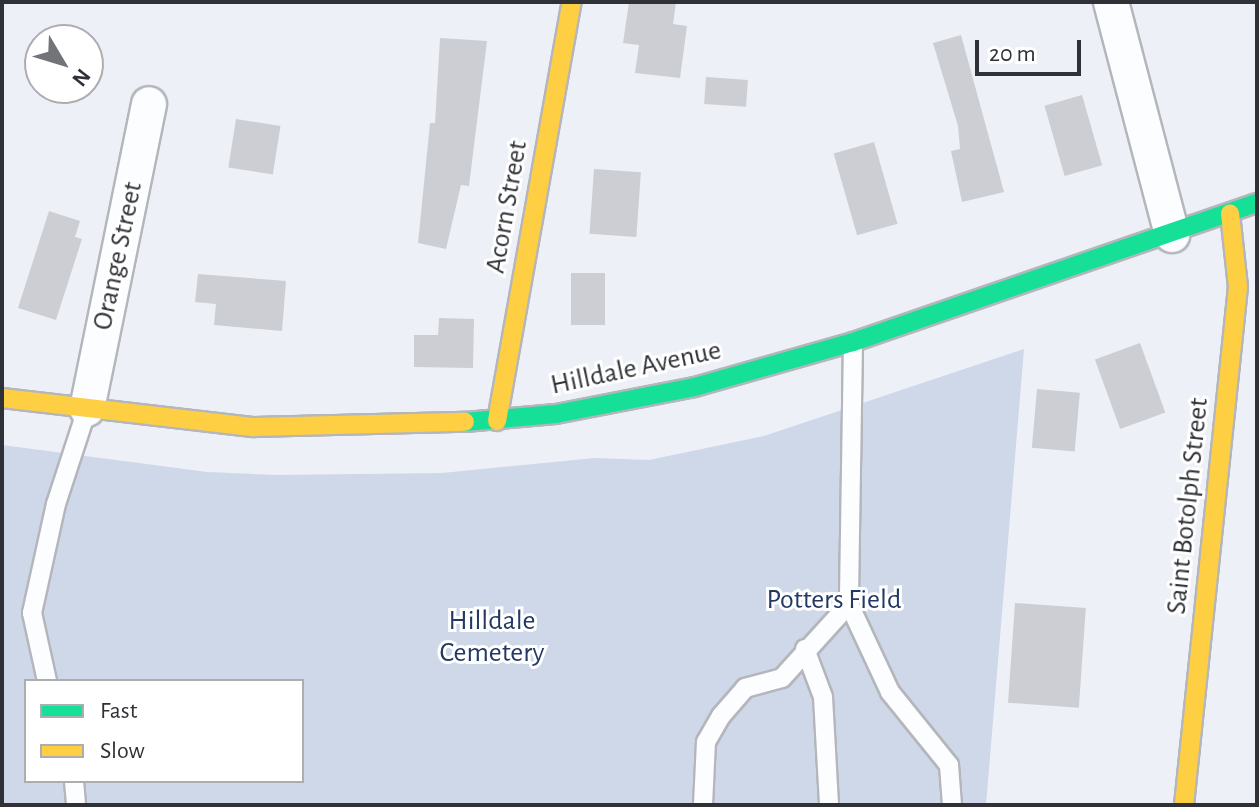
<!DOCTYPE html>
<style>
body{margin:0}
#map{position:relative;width:1259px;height:807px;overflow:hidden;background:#edf0f7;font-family:"Alegreya Sans",sans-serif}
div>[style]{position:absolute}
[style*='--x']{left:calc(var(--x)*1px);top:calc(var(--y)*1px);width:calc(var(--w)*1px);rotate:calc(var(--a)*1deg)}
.green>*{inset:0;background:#cfd8e8}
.building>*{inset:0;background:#ccced3;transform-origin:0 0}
.roads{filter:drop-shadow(2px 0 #b4b6bc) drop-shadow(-2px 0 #b4b6bc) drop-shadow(0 2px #b4b6bc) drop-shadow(0 -2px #b4b6bc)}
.lane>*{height:18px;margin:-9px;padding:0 9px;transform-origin:9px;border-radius:9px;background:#fcfdfe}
.street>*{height:34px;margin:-17px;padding:0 17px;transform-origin:17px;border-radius:17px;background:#fcfdfe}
.fast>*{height:18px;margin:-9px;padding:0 9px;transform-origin:9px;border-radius:9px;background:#16e098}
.slow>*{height:18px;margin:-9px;padding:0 9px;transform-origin:9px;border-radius:9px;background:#ffcf43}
span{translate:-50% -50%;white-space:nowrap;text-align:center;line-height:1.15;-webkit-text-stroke:6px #fff;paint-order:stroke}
.street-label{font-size:28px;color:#2f3136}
.park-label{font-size:28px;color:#233964}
.frame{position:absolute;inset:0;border:4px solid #2f3136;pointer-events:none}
.legend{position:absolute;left:24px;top:679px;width:280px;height:104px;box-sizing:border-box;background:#fff;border:2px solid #acadaf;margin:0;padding:10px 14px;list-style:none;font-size:24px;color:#2f3136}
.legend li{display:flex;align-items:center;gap:16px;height:40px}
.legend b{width:40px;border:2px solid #acadaf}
.north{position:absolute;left:24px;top:24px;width:80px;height:80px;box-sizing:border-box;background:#fff;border:2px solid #acadaf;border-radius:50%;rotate:128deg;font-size:22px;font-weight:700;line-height:32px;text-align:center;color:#2f3136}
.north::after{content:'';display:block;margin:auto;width:28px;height:36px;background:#72747a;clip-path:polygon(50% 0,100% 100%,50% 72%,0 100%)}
.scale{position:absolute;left:975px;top:40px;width:106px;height:36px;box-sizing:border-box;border:4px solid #2f3136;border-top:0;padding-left:10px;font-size:24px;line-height:28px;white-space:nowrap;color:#2f3136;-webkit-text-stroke:6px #fff;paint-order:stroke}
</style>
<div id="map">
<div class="green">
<div style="clip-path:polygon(evenodd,1024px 349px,986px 805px,2px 805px,2px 445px,207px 472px,277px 475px,442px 473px,595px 458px,649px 460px,764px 436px,1024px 349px,26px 681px,302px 681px,302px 781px,26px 781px,26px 681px)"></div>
</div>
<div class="building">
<div style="clip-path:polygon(629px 2px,676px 2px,673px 24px,687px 26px,680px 78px,635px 73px,639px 45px,623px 43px)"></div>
<div style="clip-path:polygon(961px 35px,1004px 192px,962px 202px,951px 151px,960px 149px,958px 126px,933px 43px)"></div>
<div style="clip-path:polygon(440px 38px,487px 41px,469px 186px,461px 185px,446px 249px,418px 243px,430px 123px,435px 123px)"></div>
<div style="left:706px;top:77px;width:42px;height:27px;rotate:4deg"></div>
<div style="left:1082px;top:95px;width:73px;height:39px;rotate:74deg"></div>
<div style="left:236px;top:119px;width:45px;height:49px;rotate:9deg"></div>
<div style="left:874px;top:142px;width:85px;height:42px;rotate:74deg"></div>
<div style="left:594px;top:169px;width:47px;height:65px;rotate:4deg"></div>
<div style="clip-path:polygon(49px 211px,80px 221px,75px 237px,82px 239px,56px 320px,18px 308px)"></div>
<div style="left:571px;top:273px;width:34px;height:52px"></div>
<div style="clip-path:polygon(198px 274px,286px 281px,282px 331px,214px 325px,216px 304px,195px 302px)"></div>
<div style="clip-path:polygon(439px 318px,474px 319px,473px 368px,414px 367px,414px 335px,438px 335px)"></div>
<div style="left:1140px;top:343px;width:74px;height:48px;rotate:70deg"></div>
<div style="left:1037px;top:389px;width:43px;height:59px;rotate:5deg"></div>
<div style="left:1015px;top:603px;width:71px;height:100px;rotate:4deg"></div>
</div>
<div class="roads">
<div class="lane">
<div style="--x:853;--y:342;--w:262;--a:90.9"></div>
<div style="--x:849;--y:604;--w:97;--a:65"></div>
<div style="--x:890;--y:692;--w:94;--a:51.1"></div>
<div style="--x:949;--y:765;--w:40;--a:85.7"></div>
<div style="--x:805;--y:649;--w:51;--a:69.4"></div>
<div style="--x:823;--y:697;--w:108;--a:86.8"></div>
<div style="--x:47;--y:681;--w:70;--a:-102.4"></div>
<div style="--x:32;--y:613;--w:112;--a:-77.6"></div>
<div style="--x:56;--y:504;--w:100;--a:-71.9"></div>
<div style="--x:74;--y:781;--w:24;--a:85"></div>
<div style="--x:703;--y:805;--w:63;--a:-87.3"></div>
<div style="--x:706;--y:742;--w:30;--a:-60"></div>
<div style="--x:721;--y:716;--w:37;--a:-49"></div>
<div style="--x:745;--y:688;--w:38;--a:-15"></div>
<div style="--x:782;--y:678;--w:100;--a:-47.8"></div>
</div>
<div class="street">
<div style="--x:1111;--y:2;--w:241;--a:75.3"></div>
<div style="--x:87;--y:409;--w:311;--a:-78.5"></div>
</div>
<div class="fast">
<div style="--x:465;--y:422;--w:91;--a:-5"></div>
<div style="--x:556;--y:414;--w:142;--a:-11"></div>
<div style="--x:695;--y:387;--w:164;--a:-15.9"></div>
<div style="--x:853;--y:342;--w:427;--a:-19"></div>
</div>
<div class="slow">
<div style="--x:2;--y:398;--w:254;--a:6.6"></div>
<div style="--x:254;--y:427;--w:211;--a:-1.4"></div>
<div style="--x:497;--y:421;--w:426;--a:-79.9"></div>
<div style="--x:1184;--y:805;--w:521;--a:-84.05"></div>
<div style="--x:1238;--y:287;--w:74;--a:-96.2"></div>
</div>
</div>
<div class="street-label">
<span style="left:507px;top:207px;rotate:-80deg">Acorn Street</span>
<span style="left:118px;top:256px;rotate:-78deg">Orange Street</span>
<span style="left:636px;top:368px;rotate:-12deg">Hilldale Avenue</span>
<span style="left:1188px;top:506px;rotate:-84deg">Saint Botolph Street</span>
</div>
<div class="park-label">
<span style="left:834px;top:600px">Potters Field</span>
<span style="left:492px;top:637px">Hilldale<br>Cemetery</span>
</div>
<div class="frame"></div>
<ul class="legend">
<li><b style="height:10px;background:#16e098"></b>Fast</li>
<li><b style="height:10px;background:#ffcf43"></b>Slow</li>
</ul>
<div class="north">N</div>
<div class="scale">20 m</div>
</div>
